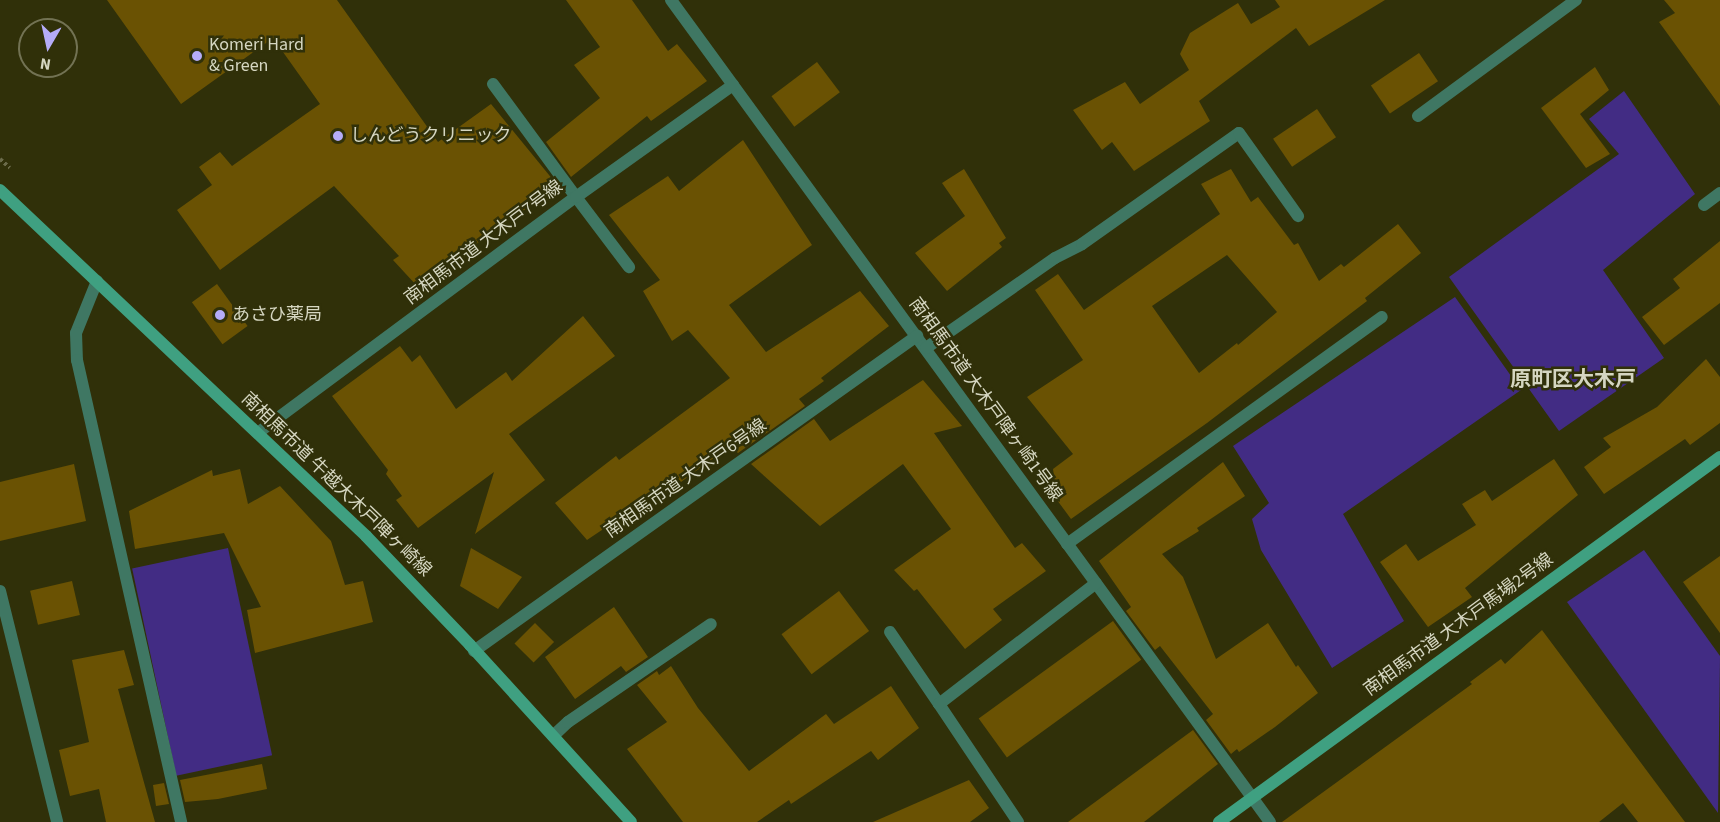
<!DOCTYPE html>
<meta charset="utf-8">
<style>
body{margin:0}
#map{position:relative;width:1720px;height:822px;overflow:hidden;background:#303009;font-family:"Source Sans 3","Noto Sans JP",sans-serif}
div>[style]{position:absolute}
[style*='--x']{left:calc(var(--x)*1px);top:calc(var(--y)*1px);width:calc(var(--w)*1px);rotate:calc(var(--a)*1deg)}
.green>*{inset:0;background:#422c84;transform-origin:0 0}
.building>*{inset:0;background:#6a5203;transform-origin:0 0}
.path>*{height:4px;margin-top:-2px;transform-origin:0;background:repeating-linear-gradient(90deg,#6a6a49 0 3px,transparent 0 6px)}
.lane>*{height:12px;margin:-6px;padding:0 6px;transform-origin:6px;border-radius:6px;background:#3f7763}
.street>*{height:12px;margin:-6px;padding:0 6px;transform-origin:6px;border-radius:6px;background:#3f7763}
.secondary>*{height:12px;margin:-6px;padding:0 6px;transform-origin:6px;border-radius:6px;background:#3fa081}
.dots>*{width:16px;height:16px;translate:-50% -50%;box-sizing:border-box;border:3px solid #303009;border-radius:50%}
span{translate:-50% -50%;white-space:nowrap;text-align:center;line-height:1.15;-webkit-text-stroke:5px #303009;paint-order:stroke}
.poi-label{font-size:18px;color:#d5d6c1}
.left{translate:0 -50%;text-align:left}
.street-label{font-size:18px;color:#d5d6c1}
.quarter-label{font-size:21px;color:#d5d6c1;font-weight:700}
.north{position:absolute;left:18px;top:18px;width:60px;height:60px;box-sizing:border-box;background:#303009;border:2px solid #727253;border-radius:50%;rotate:189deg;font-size:16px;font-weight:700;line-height:24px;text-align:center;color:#d5d6c1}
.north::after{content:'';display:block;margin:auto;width:21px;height:27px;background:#b5acf8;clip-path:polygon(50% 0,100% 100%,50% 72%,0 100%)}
</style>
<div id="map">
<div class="green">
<div style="clip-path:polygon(1624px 91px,1695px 194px,1603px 270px,1664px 358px,1559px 431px,1449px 277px,1619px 154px,1589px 119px)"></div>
<div style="clip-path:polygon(1455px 297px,1521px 390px,1343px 514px,1404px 621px,1332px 668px,1261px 550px,1252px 519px,1269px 503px,1233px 446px)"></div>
<div style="left:228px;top:548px;width:212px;height:98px;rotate:78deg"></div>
<div style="clip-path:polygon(1644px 550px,1720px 656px,1718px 813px,1567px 602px)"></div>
</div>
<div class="building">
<div style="clip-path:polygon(107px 0,337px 0,438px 142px,491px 104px,558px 186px,417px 286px,393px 260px,399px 256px,334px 186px,220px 270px,177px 210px,212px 185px,199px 167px,220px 152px,232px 166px,320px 104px,273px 38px,181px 104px)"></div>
<div style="clip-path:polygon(566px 0,632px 0,668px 51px,677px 44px,707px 81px,651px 121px,647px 116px,571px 177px,546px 142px,600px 98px,574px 65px,600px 47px)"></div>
<div style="clip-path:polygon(1275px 0,1385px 0,1309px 46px,1296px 28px,1199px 101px,1210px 121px,1134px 171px,1112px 142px,1102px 150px,1073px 110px,1125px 82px,1140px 104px,1189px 70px,1180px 54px,1190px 33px,1238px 3px,1251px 24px,1280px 7px)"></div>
<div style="clip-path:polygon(1664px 0,1720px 0,1720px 106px,1659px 22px,1675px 13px)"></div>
<div style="left:1419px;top:53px;width:34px;height:58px;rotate:56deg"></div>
<div style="left:817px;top:62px;width:38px;height:57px;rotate:53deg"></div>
<div style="clip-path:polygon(1595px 67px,1609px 90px,1580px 114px,1610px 154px,1586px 168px,1541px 108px)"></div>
<div style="left:1317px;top:109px;width:34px;height:53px;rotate:56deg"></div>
<div style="clip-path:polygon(743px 140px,812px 245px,729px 305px,766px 352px,860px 291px,889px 326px,821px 378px,824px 381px,799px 399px,805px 406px,738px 453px,730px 446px,681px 482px,678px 479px,587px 540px,555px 503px,616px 456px,619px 460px,730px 378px,688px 330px,672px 341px,643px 291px,660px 280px,609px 215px,668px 176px,679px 191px)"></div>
<div style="clip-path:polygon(964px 169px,1006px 238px,999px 243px,1002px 247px,947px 291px,915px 253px,965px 216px,942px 183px)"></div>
<div style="clip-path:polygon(evenodd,1231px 169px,1251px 202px,1258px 197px,1294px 245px,1298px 243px,1319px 281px,1341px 264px,1344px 267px,1398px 224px,1421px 253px,1365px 298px,1367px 301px,1207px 423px,1071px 519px,1057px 500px,1053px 469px,1073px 454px,1027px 397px,1083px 360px,1035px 290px,1058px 274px,1084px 310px,1220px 214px,1201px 184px,1231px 169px,1227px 255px,1277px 312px,1238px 345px,1237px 343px,1199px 373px,1152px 306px,1227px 255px)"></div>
<div style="clip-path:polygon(1720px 241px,1720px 303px,1664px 345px,1642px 317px,1680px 288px,1673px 279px)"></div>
<div style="left:217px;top:284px;width:52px;height:31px;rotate:54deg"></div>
<div style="clip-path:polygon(583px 316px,615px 356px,509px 434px,545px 480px,475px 534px,494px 472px,418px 528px,396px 500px,402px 496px,386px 474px,388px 470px,332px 396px,400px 346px,412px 362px,420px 355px,456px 409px,506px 372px,512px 381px)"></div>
<div style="clip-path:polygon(1706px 359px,1720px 377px,1720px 423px,1690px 445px,1685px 439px,1604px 494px,1584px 467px,1611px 447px,1603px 438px,1657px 407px)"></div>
<div style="clip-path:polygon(923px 380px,962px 426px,934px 433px,1015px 548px,1022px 543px,1046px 571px,993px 609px,1002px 620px,965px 649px,917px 589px,914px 591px,894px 570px,951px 529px,903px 464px,820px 526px,751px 464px,814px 419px,830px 441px)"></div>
<div style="clip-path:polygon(1554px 459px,1578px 495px,1465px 588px,1472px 597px,1428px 627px,1380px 562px,1406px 544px,1418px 561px,1476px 525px,1462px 504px,1485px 490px,1492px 501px)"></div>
<div style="clip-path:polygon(1223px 462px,1245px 496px,1197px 528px,1199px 531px,1162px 554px,1183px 577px,1216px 659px,1268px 623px,1296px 667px,1298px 665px,1318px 693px,1275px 727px,1239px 752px,1237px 749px,1231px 754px,1206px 720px,1213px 714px,1160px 646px,1155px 650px,1126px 611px,1131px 607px,1099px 561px)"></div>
<div style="clip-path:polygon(74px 464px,86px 521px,0 541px,0 482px)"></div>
<div style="clip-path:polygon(240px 469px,248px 504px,280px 486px,331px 541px,345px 585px,363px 581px,373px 622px,255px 653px,247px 610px,261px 607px,224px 533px,135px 549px,129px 511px,212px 470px,213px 476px)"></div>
<div style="clip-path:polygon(471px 548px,522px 577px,498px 609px,460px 586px)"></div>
<div style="clip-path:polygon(1720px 556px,1720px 633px,1683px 582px)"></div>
<div style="left:72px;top:581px;width:35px;height:43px;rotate:77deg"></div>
<div style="left:839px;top:591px;width:50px;height:72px;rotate:53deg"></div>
<div style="clip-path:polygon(614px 607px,648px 657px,626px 672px,621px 666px,575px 699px,545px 657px)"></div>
<div style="left:1113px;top:621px;width:48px;height:166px;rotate:54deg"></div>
<div style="left:535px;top:623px;width:27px;height:29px;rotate:45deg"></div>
<div style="clip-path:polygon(1542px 630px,1685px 822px,1638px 822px,1623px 803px,1599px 822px,1282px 822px,1472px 684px,1470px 682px,1501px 659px,1505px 664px)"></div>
<div style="clip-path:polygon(124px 650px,134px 685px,118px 689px,155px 822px,106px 822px,99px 789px,70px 796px,59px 750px,89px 742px,72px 660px)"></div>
<div style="clip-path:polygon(671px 666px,698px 708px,749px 771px,826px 714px,834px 724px,891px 686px,919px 728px,878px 760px,871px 751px,791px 804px,789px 800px,757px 822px,683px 822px,627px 749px,667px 722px,637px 685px,657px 671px,659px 675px)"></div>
<div style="clip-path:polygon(1193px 730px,1218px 764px,1144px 822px,1068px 822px)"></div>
<div style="clip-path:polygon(262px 764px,267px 789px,218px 799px,185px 802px,180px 780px)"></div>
<div style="clip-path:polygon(969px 780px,989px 808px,970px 822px,873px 822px)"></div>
<div style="clip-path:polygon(164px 783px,169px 804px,156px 806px,153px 785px)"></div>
</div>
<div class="path">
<div style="--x:0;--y:159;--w:13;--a:42"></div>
</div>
<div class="lane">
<div style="--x:576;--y:197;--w:88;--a:52.9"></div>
</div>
<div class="street">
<div style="--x:671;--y:0;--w:1017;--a:53.92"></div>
<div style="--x:493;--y:84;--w:140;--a:53.7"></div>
<div style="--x:1418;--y:116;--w:196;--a:-36.3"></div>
<div style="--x:1704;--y:205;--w:20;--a:-37"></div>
<div style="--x:97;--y:281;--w:56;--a:112"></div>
<div style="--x:76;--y:333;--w:27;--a:88"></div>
<div style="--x:77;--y:360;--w:474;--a:77.3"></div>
<div style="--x:926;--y:348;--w:157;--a:-34.9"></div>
<div style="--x:1055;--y:258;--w:30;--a:-27"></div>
<div style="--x:1082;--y:244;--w:192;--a:-35.3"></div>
<div style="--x:1239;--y:133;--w:102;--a:54.6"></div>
<div style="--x:259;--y:432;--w:395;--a:-36.6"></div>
<div style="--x:576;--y:197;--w:193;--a:-35.5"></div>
<div style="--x:1067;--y:544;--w:388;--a:-35.8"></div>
<div style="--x:0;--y:591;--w:238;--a:76.1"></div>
<div style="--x:890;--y:632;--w:87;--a:55.8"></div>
<div style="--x:474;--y:651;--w:544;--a:-35.42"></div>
<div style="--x:553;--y:736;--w:21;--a:-43"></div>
<div style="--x:568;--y:722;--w:173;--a:-34.4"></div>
<div style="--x:1018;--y:822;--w:142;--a:-123.8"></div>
<div style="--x:939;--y:704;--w:198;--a:-37.6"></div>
</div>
<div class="secondary">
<div style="--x:0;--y:190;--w:504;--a:43.39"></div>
<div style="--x:366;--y:536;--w:151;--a:46.3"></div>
<div style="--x:470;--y:645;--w:239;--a:47.7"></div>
<div style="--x:1219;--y:822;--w:620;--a:-36.07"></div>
</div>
<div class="dots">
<div style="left:197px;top:56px;background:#b5acf8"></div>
<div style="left:338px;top:136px;background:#b5acf8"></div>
<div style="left:220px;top:315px;background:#b5acf8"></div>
</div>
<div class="poi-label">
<span class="left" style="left:209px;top:56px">Komeri Hard<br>&amp; Green</span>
<span class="left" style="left:350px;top:136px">しんどうクリニック</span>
<span class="left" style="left:232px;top:315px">あさひ薬局</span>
</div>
<div class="street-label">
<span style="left:484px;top:243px;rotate:-37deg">南相馬市道 大木戸7号線</span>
<span style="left:985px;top:400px;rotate:54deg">南相馬市道 大木戸陣ヶ崎1号線</span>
<span style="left:686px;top:479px;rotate:-35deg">南相馬市道 大木戸6号線</span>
<span style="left:336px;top:485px;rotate:44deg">南相馬市道 牛越大木戸陣ヶ崎線</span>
<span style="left:1459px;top:625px;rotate:-36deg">南相馬市道 大木戸馬場2号線</span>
</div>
<div class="quarter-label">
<span style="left:1573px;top:379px">原町区大木戸</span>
</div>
<div class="north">N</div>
</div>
